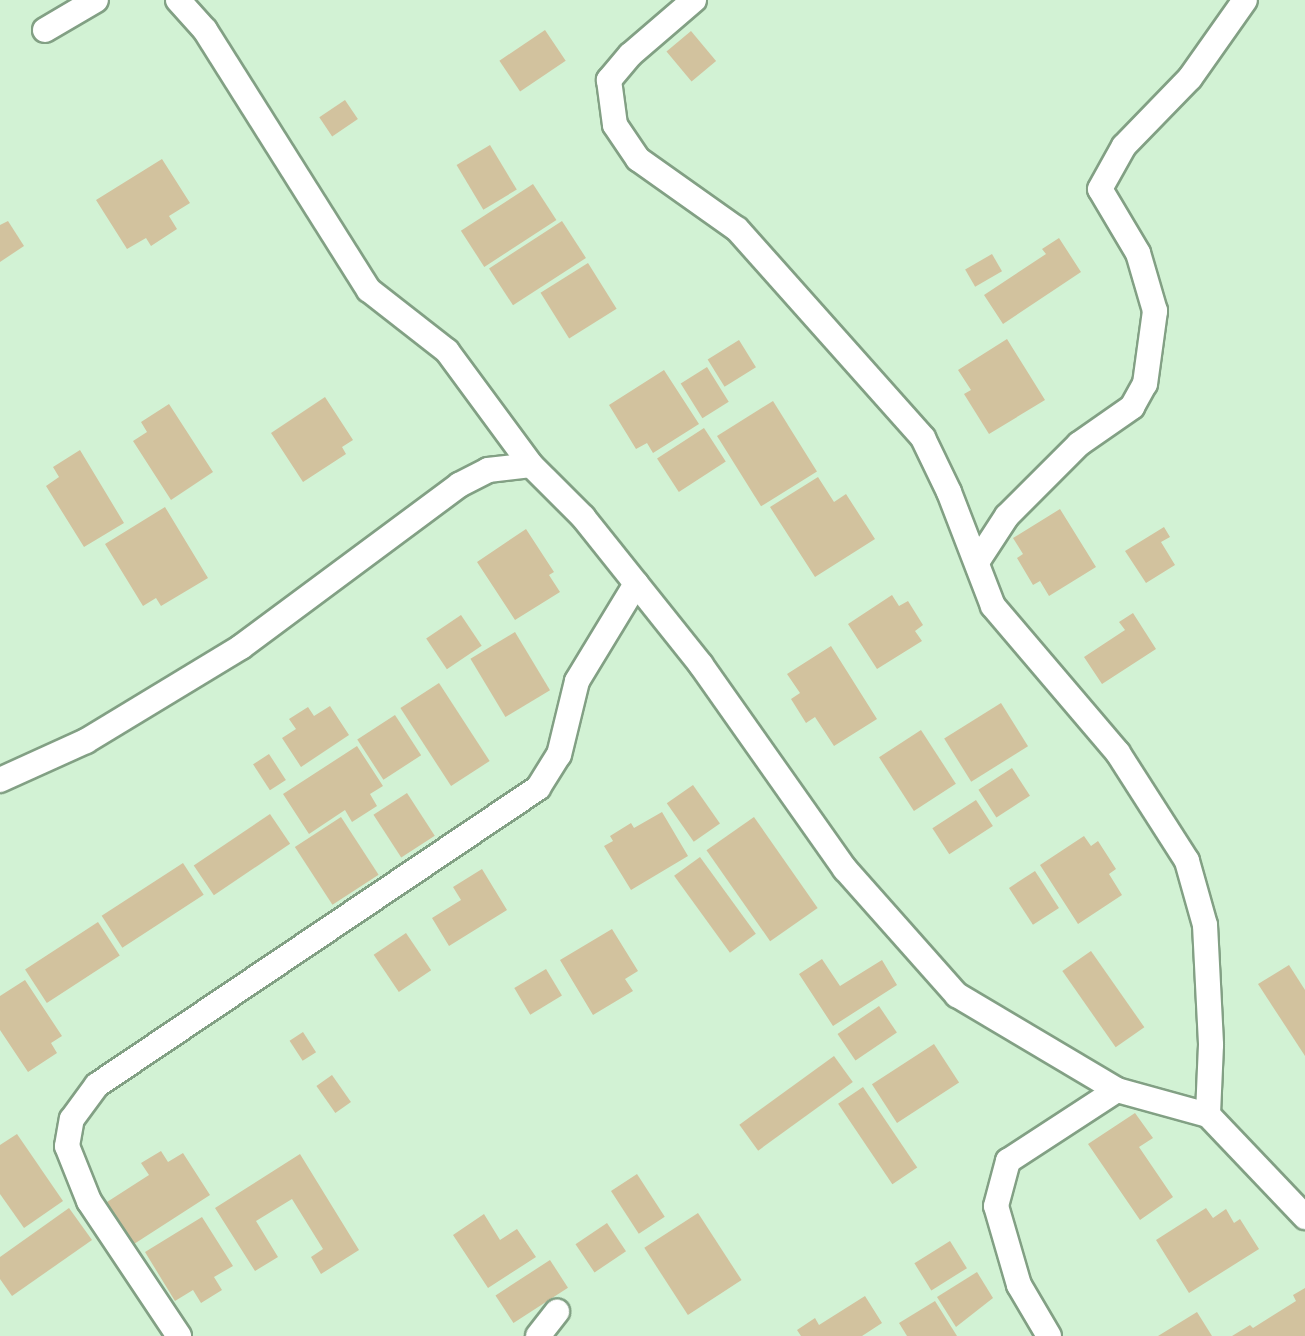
<!DOCTYPE html>
<style>
body{margin:0}
#map{position:relative;width:1305px;height:1336px;overflow:hidden;background:#d2f2d4;font-family:Lato,sans-serif}
div>[style]{position:absolute}
[style*='--x']{left:calc(var(--x)*1px);top:calc(var(--y)*1px);width:calc(var(--w)*1px);rotate:calc(var(--a)*1deg)}
.building>*{inset:0;background:#d2c29e;transform-origin:0 0}
.roads{filter:drop-shadow(2px 0 #82a084) drop-shadow(-2px 0 #82a084) drop-shadow(0 2px #82a084) drop-shadow(0 -2px #82a084)}
.street>*{height:24px;margin:-12px;padding:0 12px;transform-origin:12px;border-radius:12px;background:#fff}
span{translate:-50% -50%;white-space:nowrap;text-align:center;line-height:1.15;-webkit-text-stroke:4.5px #d2f2d4;paint-order:stroke}
</style>
<div id="map">
<div class="building">
<div style="left:545px;top:30px;width:37px;height:55px;rotate:56deg"></div>
<div style="left:691px;top:31px;width:39px;height:32px;rotate:50deg"></div>
<div style="left:345px;top:100px;width:23px;height:31px;rotate:56deg"></div>
<div style="left:490px;top:145px;width:52px;height:39px;rotate:59deg"></div>
<div style="clip-path:polygon(162px 159px,190px 203px,169px 216px,177px 229px,151px 246px,146px 238px,127px 249px,96px 200px)"></div>
<div style="left:533px;top:184px;width:43px;height:86px;rotate:57deg"></div>
<div style="clip-path:polygon(8px 221px,24px 246px,0 262px,0 225px)"></div>
<div style="left:562px;top:221px;width:44px;height:87px;rotate:57deg"></div>
<div style="clip-path:polygon(1059px 238px,1081px 272px,1003px 324px,984px 295px,1046px 254px,1042px 249px)"></div>
<div style="left:992px;top:254px;width:20px;height:31px;rotate:60deg"></div>
<div style="left:588px;top:263px;width:54px;height:56px;rotate:58deg"></div>
<div style="clip-path:polygon(1007px 339px,1045px 400px,989px 434px,964px 394px,971px 390px,958px 370px)"></div>
<div style="left:739px;top:340px;width:32px;height:37px;rotate:58deg"></div>
<div style="left:707px;top:367px;width:41px;height:31px;rotate:58deg"></div>
<div style="clip-path:polygon(664px 370px,699px 424px,653px 453px,647px 443px,636px 449px,609px 405px)"></div>
<div style="clip-path:polygon(325px 397px,353px 440px,342px 447px,346px 454px,303px 482px,271px 433px)"></div>
<div style="left:773px;top:401px;width:83px;height:66px;rotate:58deg"></div>
<div style="clip-path:polygon(169px 404px,213px 472px,171px 500px,133px 441px,147px 432px,141px 422px)"></div>
<div style="left:704px;top:428px;width:40px;height:56px;rotate:57deg"></div>
<div style="clip-path:polygon(80px 450px,124px 523px,84px 547px,46px 486px,59px 477px,53px 467px)"></div>
<div style="clip-path:polygon(818px 477px,834px 502px,846px 494px,875px 539px,815px 577px,770px 507px)"></div>
<div style="clip-path:polygon(165px 507px,208px 578px,161px 606px,156px 598px,143px 606px,105px 544px)"></div>
<div style="clip-path:polygon(1060px 509px,1096px 567px,1049px 596px,1040px 581px,1033px 585px,1017px 558px,1023px 554px,1013px 538px)"></div>
<div style="clip-path:polygon(1164px 527px,1170px 537px,1161px 542px,1175px 565px,1146px 583px,1125px 551px)"></div>
<div style="clip-path:polygon(526px 529px,554px 572px,549px 575px,560px 592px,515px 620px,477px 562px)"></div>
<div style="clip-path:polygon(892px 595px,899px 606px,908px 601px,923px 625px,915px 631px,922px 641px,877px 669px,848px 624px)"></div>
<div style="clip-path:polygon(1133px 613px,1156px 649px,1102px 684px,1084px 657px,1125px 630px,1119px 622px)"></div>
<div style="left:461px;top:615px;width:37px;height:42px;rotate:56deg"></div>
<div style="left:515px;top:632px;width:68px;height:52px;rotate:59deg"></div>
<div style="clip-path:polygon(831px 646px,877px 719px,834px 746px,815px 717px,806px 723px,791px 699px,800px 693px,787px 674px)"></div>
<div style="left:439px;top:683px;width:93px;height:46px;rotate:57deg"></div>
<div style="left:1001px;top:703px;width:51px;height:67px;rotate:58deg"></div>
<div style="clip-path:polygon(330px 706px,349px 735px,301px 767px,282px 738px,296px 729px,289px 719px,308px 707px,314px 716px)"></div>
<div style="left:395px;top:715px;width:48px;height:45px;rotate:57deg"></div>
<div style="left:921px;top:730px;width:64px;height:50px;rotate:57deg"></div>
<div style="clip-path:polygon(357px 746px,383px 786px,370px 794px,377px 806px,352px 822px,345px 810px,309px 834px,283px 794px)"></div>
<div style="left:269px;top:754px;width:31px;height:19px;rotate:57deg"></div>
<div style="left:1012px;top:768px;width:33px;height:40px;rotate:57deg"></div>
<div style="left:693px;top:785px;width:47px;height:32px;rotate:55deg"></div>
<div style="left:407px;top:793px;width:51px;height:40px;rotate:57deg"></div>
<div style="left:976px;top:800px;width:31px;height:52px;rotate:57deg"></div>
<div style="clip-path:polygon(662px 812px,688px 856px,631px 890px,604px 846px,613px 841px,610px 836px,631px 823px,634px 828px)"></div>
<div style="left:270px;top:814px;width:36px;height:92px;rotate:56deg"></div>
<div style="left:341px;top:817px;width:69px;height:55px;rotate:57deg"></div>
<div style="left:754px;top:817px;width:111px;height:58px;rotate:55deg"></div>
<div style="clip-path:polygon(1084px 836px,1091px 846px,1098px 841px,1116px 869px,1109px 874px,1122px 895px,1078px 924px,1040px 865px)"></div>
<div style="left:700px;top:857px;width:95px;height:32px;rotate:54deg"></div>
<div style="left:183px;top:863px;width:38px;height:97px;rotate:57deg"></div>
<div style="clip-path:polygon(482px 869px,507px 910px,449px 946px,432px 918px,461px 900px,453px 887px)"></div>
<div style="left:1035px;top:871px;width:44px;height:31px;rotate:57deg"></div>
<div style="left:98px;top:922px;width:40px;height:87px;rotate:57deg"></div>
<div style="clip-path:polygon(612px 929px,638px 971px,625px 979px,633px 991px,593px 1015px,560px 960px)"></div>
<div style="left:406px;top:933px;width:45px;height:39px;rotate:56deg"></div>
<div style="left:1091px;top:951px;width:93px;height:35px;rotate:55deg"></div>
<div style="clip-path:polygon(822px 959px,840px 986px,882px 960px,897px 985px,833px 1026px,799px 974px)"></div>
<div style="clip-path:polygon(1289px 965px,1305px 990px,1305px 1056px,1258px 984px)"></div>
<div style="left:546px;top:969px;width:31px;height:37px;rotate:59deg"></div>
<div style="clip-path:polygon(25px 980px,62px 1036px,51px 1043px,57px 1053px,28px 1072px,0 1030px,0 996px)"></div>
<div style="left:879px;top:1006px;width:32px;height:50px;rotate:56deg"></div>
<div style="left:303px;top:1032px;width:24px;height:16px;rotate:57deg"></div>
<div style="left:934px;top:1044px;width:46px;height:74px;rotate:57deg"></div>
<div style="left:834px;top:1056px;width:32px;height:117px;rotate:54deg"></div>
<div style="left:332px;top:1075px;width:33px;height:19px;rotate:55deg"></div>
<div style="left:863px;top:1087px;width:97px;height:30px;rotate:56deg"></div>
<div style="clip-path:polygon(1135px 1113px,1153px 1138px,1139px 1147px,1173px 1197px,1140px 1220px,1088px 1144px)"></div>
<div style="clip-path:polygon(17px 1134px,63px 1201px,24px 1228px,0 1194px,0 1145px)"></div>
<div style="clip-path:polygon(161px 1151px,168px 1162px,183px 1153px,210px 1195px,134px 1244px,107px 1202px,149px 1175px,141px 1163px)"></div>
<div style="clip-path:polygon(300px 1154px,359px 1250px,321px 1274px,311px 1257px,323px 1249px,292px 1199px,256px 1221px,278px 1257px,255px 1271px,215px 1208px)"></div>
<div style="left:637px;top:1174px;width:51px;height:31px;rotate:57deg"></div>
<div style="clip-path:polygon(69px 1208px,92px 1240px,12px 1296px,0 1279px,0 1257px)"></div>
<div style="clip-path:polygon(1206px 1208px,1213px 1218px,1226px 1209px,1234px 1223px,1240px 1219px,1259px 1249px,1189px 1293px,1156px 1240px)"></div>
<div style="left:698px;top:1213px;width:80px;height:64px;rotate:57deg"></div>
<div style="clip-path:polygon(484px 1214px,500px 1240px,517px 1229px,536px 1257px,488px 1288px,453px 1235px)"></div>
<div style="clip-path:polygon(202px 1217px,233px 1266px,214px 1277px,222px 1290px,201px 1303px,193px 1290px,175px 1301px,145px 1252px)"></div>
<div style="left:607px;top:1223px;width:34px;height:38px;rotate:56deg"></div>
<div style="left:950px;top:1241px;width:32px;height:42px;rotate:58deg"></div>
<div style="left:550px;top:1260px;width:33px;height:65px;rotate:57deg"></div>
<div style="clip-path:polygon(977px 1272px,993px 1298px,956px 1327px,937px 1297px)"></div>
<div style="clip-path:polygon(1305px 1288px,1305px 1336px,1232px 1336px,1250px 1325px,1253px 1328px,1296px 1301px,1293px 1295px)"></div>
<div style="clip-path:polygon(865px 1296px,882px 1323px,862px 1336px,801px 1336px,797px 1330px,815px 1318px,819px 1325px)"></div>
<div style="clip-path:polygon(935px 1301px,957px 1336px,907px 1336px,899px 1323px)"></div>
<div style="clip-path:polygon(1197px 1312px,1212px 1336px,1158px 1336px)"></div>
</div>
<div class="roads">
<div class="street">
<div style="--x:178;--y:0;--w:40;--a:48"></div>
<div style="--x:205;--y:30;--w:307;--a:57.8"></div>
<div style="--x:369;--y:290;--w:99;--a:38"></div>
<div style="--x:447;--y:351;--w:142;--a:53.6"></div>
<div style="--x:531;--y:465;--w:74;--a:45"></div>
<div style="--x:583;--y:517;--w:189;--a:51.4"></div>
<div style="--x:701;--y:665;--w:250;--a:54.8"></div>
<div style="--x:845;--y:869;--w:169;--a:48.4"></div>
<div style="--x:957;--y:995;--w:186;--a:30.7"></div>
<div style="--x:694;--y:0;--w:84;--a:139.3"></div>
<div style="--x:630;--y:55;--w:33;--a:130"></div>
<div style="--x:609;--y:80;--w:45;--a:82.4"></div>
<div style="--x:615;--y:125;--w:41;--a:55.9"></div>
<div style="--x:638;--y:159;--w:121;--a:35.3"></div>
<div style="--x:737;--y:229;--w:280;--a:48.3"></div>
<div style="--x:923;--y:438;--w:60;--a:64.3"></div>
<div style="--x:949;--y:492;--w:122;--a:68.9"></div>
<div style="--x:993;--y:606;--w:193;--a:49.6"></div>
<div style="--x:1118;--y:753;--w:128;--a:57.4"></div>
<div style="--x:1187;--y:861;--w:66;--a:74.3"></div>
<div style="--x:1205;--y:925;--w:120;--a:87.1"></div>
<div style="--x:1211;--y:1045;--w:70;--a:92.5"></div>
<div style="--x:1208;--y:1115;--w:141;--a:46.4"></div>
<div style="--x:45;--y:30;--w:59;--a:-30.5"></div>
<div style="--x:977;--y:562;--w:55;--a:-56.9"></div>
<div style="--x:1007;--y:516;--w:102;--a:-45"></div>
<div style="--x:1079;--y:444;--w:65;--a:-34.9"></div>
<div style="--x:1132;--y:407;--w:26;--a:-61"></div>
<div style="--x:1145;--y:384;--w:74;--a:-82.2"></div>
<div style="--x:1155;--y:311;--w:60;--a:-106.3"></div>
<div style="--x:1138;--y:253;--w:74;--a:-120.7"></div>
<div style="--x:1100;--y:189;--w:49;--a:-60.8"></div>
<div style="--x:1124;--y:146;--w:95;--a:-45.9"></div>
<div style="--x:1190;--y:78;--w:95;--a:-54.8"></div>
<div style="--x:0;--y:780;--w:94;--a:-24.4"></div>
<div style="--x:86;--y:741;--w:181;--a:-31.2"></div>
<div style="--x:241;--y:647;--w:272;--a:-36.6"></div>
<div style="--x:459;--y:485;--w:33;--a:-27"></div>
<div style="--x:488;--y:470;--w:43;--a:-6.6"></div>
<div style="--x:179;--y:1336;--w:162;--a:-123.7"></div>
<div style="--x:89;--y:1201;--w:59;--a:-111.8"></div>
<div style="--x:67;--y:1146;--w:27;--a:-80"></div>
<div style="--x:72;--y:1119;--w:42;--a:-53.7"></div>
<div style="--x:97;--y:1085;--w:532;--a:-33.96"></div>
<div style="--x:538;--y:788;--w:39;--a:-58"></div>
<div style="--x:559;--y:755;--w:76;--a:-76.3"></div>
<div style="--x:577;--y:681;--w:114;--a:-58.7"></div>
<div style="--x:538;--y:1336;--w:31;--a:-52"></div>
<div style="--x:1049;--y:1336;--w:59;--a:-120.5"></div>
<div style="--x:1019;--y:1285;--w:82;--a:-106.2"></div>
<div style="--x:996;--y:1206;--w:47;--a:-75.1"></div>
<div style="--x:1008;--y:1161;--w:130;--a:-33.1"></div>
<div style="--x:1117;--y:1090;--w:94;--a:15.4"></div>
</div>
</div>
</div>
